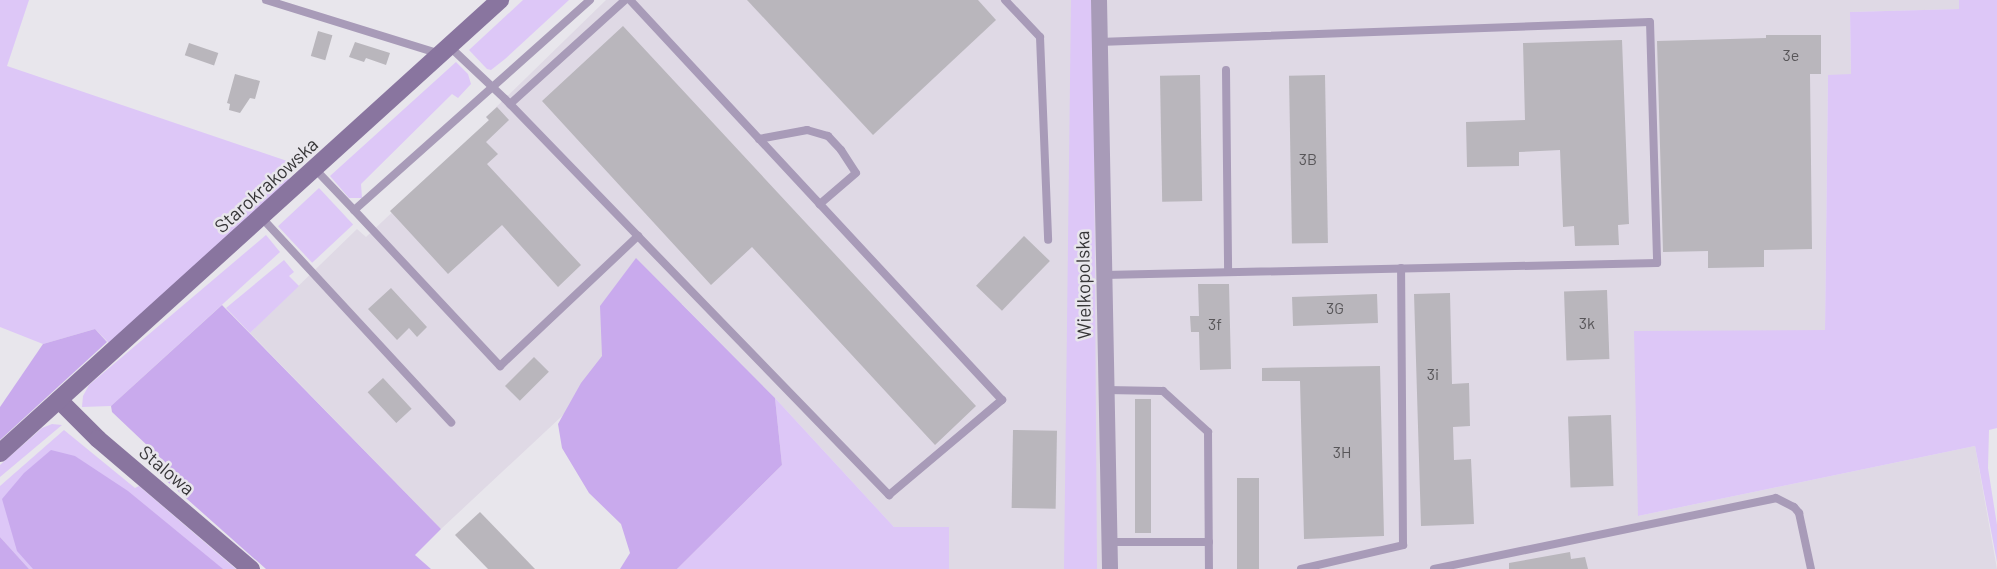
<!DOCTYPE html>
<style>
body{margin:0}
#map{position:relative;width:1997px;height:569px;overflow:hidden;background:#e8e6ec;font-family:Barlow,sans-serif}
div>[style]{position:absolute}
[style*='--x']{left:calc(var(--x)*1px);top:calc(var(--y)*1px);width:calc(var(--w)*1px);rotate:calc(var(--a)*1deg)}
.built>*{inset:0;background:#dfd9e5}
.green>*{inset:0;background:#ddc7f7;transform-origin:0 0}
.forest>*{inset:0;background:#c9aaed}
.building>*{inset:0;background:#b9b6bc;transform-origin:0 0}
.lane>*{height:8px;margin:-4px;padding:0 4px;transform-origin:4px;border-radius:4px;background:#a89bb8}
.street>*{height:16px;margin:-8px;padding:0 8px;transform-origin:8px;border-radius:8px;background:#a89bb8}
.secondary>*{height:18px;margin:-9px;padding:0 9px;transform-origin:9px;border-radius:9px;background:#89759f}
span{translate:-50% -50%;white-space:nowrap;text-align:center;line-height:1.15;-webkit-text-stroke:5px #e8e6ec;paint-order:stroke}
.number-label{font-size:16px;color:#585659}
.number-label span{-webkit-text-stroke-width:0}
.street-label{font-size:19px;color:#373638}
</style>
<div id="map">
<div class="built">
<div style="clip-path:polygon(606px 0,1959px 0,1959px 9px,1850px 12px,1851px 75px,1828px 75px,1825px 330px,1638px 516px,1975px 446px,1997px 569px,949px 569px,948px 527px,894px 527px,775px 398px,682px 304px,441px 529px,250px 333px,357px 229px,366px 237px,489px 121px,486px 117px)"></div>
</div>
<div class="green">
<div style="clip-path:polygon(0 0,29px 0,7px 66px,296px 164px,285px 176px,291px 181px,112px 346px,95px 329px,43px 344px,0 327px)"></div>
<div style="clip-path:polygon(523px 0,569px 0,505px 59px,491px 70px,487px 69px,469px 50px)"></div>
<div style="clip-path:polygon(1071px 0,1093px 0,1097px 569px,1064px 569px)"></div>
<div style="clip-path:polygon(1959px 0,1997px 0,1997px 428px,1989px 430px,1988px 468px,1997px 525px,1997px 562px,1975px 446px,1638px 516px,1634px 331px,1825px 330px,1828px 75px,1851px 74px,1850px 12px,1959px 9px)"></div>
<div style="clip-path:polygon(456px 62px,468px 74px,471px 84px,458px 98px,452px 94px,361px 184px,362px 198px,349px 198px,330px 176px)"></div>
<div style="left:319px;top:188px;width:50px;height:56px;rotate:47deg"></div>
<div style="clip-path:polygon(266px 235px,280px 252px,111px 406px,82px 407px,83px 396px,89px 385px)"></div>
<div style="clip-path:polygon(284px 260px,294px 272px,289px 276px,299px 286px,250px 333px,226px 308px)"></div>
<div style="clip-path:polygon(775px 398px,894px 527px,949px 527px,949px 569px,677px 569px,782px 465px)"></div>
<div style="clip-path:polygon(52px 424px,62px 425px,0 477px,0 465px,42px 428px)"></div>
<div style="clip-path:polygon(64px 430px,135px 488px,139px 486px,236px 569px,29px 569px,0 537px,0 486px)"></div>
</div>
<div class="forest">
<div style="clip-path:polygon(636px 258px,775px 398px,782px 465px,677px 569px,620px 569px,630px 553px,621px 524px,589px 493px,562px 448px,558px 424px,581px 383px,602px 356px,600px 306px)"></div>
<div style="clip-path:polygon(222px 305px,441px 529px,415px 555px,431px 569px,266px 569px,161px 476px,169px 466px,112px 412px,111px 406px)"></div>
<div style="clip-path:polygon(95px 329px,107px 342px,0 440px,0 407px,43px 344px)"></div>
<div style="clip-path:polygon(51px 450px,75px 456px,128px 491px,223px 569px,33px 569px,17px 551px,2px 499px,24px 473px)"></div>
<div style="clip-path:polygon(0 537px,29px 569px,0 569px)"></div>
</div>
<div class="building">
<div style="clip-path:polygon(747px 0,978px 0,996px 20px,873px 135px)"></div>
<div style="clip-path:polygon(623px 26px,976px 406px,935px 445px,752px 247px,711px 285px,542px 101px)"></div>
<div style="left:318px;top:31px;width:15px;height:26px;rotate:16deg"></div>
<div style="clip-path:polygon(1766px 35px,1821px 35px,1821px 74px,1810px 74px,1812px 249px,1764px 250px,1764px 267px,1708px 268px,1708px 251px,1663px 252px,1657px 41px,1766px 38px)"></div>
<div style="clip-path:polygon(1622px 40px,1629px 224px,1618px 225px,1619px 245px,1575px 246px,1574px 226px,1563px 227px,1560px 150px,1519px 152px,1519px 166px,1467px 167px,1466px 122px,1525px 120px,1523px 43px)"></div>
<div style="clip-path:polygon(355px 42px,390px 53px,386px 65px,366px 58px,364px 62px,349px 57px)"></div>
<div style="left:189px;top:43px;width:31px;height:13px;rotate:19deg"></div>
<div style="clip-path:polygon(235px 74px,260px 81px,255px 99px,250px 98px,240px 113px,229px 110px,230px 104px,227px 103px)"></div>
<div style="left:1200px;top:75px;width:126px;height:40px;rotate:89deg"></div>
<div style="left:1325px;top:75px;width:168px;height:36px;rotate:89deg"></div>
<div style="clip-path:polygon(497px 107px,509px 120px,486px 142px,498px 154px,487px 164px,581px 265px,558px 287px,502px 225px,448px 274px,390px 211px,489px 120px,486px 117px)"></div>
<div style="left:1024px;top:236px;width:36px;height:69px;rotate:44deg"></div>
<div style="clip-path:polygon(1198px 284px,1229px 284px,1231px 369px,1200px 370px,1199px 332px,1191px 332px,1190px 316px,1199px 316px)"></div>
<div style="clip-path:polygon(391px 288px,427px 327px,417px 337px,409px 328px,397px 340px,368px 309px)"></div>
<div style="left:1607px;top:290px;width:69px;height:43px;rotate:88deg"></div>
<div style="clip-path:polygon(1450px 293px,1452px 384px,1469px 383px,1470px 426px,1453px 427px,1454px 460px,1471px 459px,1474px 524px,1421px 526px,1414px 294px)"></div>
<div style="left:1377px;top:294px;width:29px;height:85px;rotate:88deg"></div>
<div style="left:534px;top:357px;width:21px;height:41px;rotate:45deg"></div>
<div style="clip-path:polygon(1380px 366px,1384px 536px,1304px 539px,1300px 381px,1262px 381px,1262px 368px)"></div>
<div style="left:383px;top:378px;width:42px;height:21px;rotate:47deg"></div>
<div style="left:1135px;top:399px;width:16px;height:134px"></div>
<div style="left:1611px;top:415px;width:71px;height:43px;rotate:88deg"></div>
<div style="left:1013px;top:430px;width:44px;height:78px;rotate:1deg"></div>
<div style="left:1237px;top:478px;width:22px;height:91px"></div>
<div style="clip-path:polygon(480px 512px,535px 569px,488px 569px,455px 535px)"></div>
<div style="clip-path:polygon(1570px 552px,1571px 559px,1585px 557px,1588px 569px,1509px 569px,1509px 563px)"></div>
</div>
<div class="lane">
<div style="--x:266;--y:0;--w:182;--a:17.2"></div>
<div style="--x:590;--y:0;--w:316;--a:138.3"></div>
<div style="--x:354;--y:210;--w:214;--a:46.9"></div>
<div style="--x:500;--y:366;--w:190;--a:-43.3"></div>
<div style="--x:1005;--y:0;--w:51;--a:46.6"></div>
<div style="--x:1040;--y:37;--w:203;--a:87.7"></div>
<div style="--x:1099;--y:42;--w:551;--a:-2.08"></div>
<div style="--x:1650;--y:22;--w:241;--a:88.3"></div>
<div style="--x:1657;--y:263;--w:553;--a:178.76"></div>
<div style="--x:450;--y:47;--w:76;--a:43.4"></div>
<div style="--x:505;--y:99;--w:552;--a:45.88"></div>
<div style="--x:889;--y:495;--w:148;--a:-40.1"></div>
<div style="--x:1002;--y:400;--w:546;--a:-132.92"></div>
<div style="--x:1226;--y:70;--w:202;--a:89.4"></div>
<div style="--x:510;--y:104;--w:155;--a:-42.1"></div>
<div style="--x:759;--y:139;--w:49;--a:-10.6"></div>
<div style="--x:807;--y:130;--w:22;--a:16"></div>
<div style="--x:828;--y:136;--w:19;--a:47"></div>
<div style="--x:841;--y:150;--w:27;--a:57"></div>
<div style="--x:856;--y:173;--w:48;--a:139.3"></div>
<div style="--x:315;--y:169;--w:57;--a:46.4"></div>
<div style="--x:261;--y:217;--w:280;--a:47.2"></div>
<div style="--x:1106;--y:390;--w:57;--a:1"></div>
<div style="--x:1163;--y:391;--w:61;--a:42.3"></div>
<div style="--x:1208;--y:432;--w:137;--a:89.6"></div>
<div style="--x:1109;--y:542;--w:100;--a:0"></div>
<div style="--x:1301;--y:569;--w:105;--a:-13.2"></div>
<div style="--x:1403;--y:545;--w:277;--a:-90.4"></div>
<div style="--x:1434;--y:569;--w:349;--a:-11.7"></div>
<div style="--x:1776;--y:498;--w:20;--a:27"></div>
<div style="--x:1794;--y:507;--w:8;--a:50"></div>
<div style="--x:1799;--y:513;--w:57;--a:77.9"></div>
</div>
<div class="street">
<div style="--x:1099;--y:0;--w:569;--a:88.89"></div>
</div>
<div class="secondary">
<div style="--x:59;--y:400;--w:55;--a:45"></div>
<div style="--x:98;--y:439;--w:201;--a:40.4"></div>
<div style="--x:0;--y:453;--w:675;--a:-42.18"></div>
</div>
<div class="number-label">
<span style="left:1791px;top:55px">3e</span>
<span style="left:1308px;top:159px">3B</span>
<span style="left:1335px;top:308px">3G</span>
<span style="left:1587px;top:323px">3k</span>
<span style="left:1215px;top:324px">3f</span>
<span style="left:1433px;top:374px">3i</span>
<span style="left:1342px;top:452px">3H</span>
</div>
<div class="street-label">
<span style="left:266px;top:185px;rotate:-42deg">Starokrakowska</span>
<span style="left:1083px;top:285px;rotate:-91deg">Wielkopolska</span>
<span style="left:167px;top:470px;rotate:40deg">Stalowa</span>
</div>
</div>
